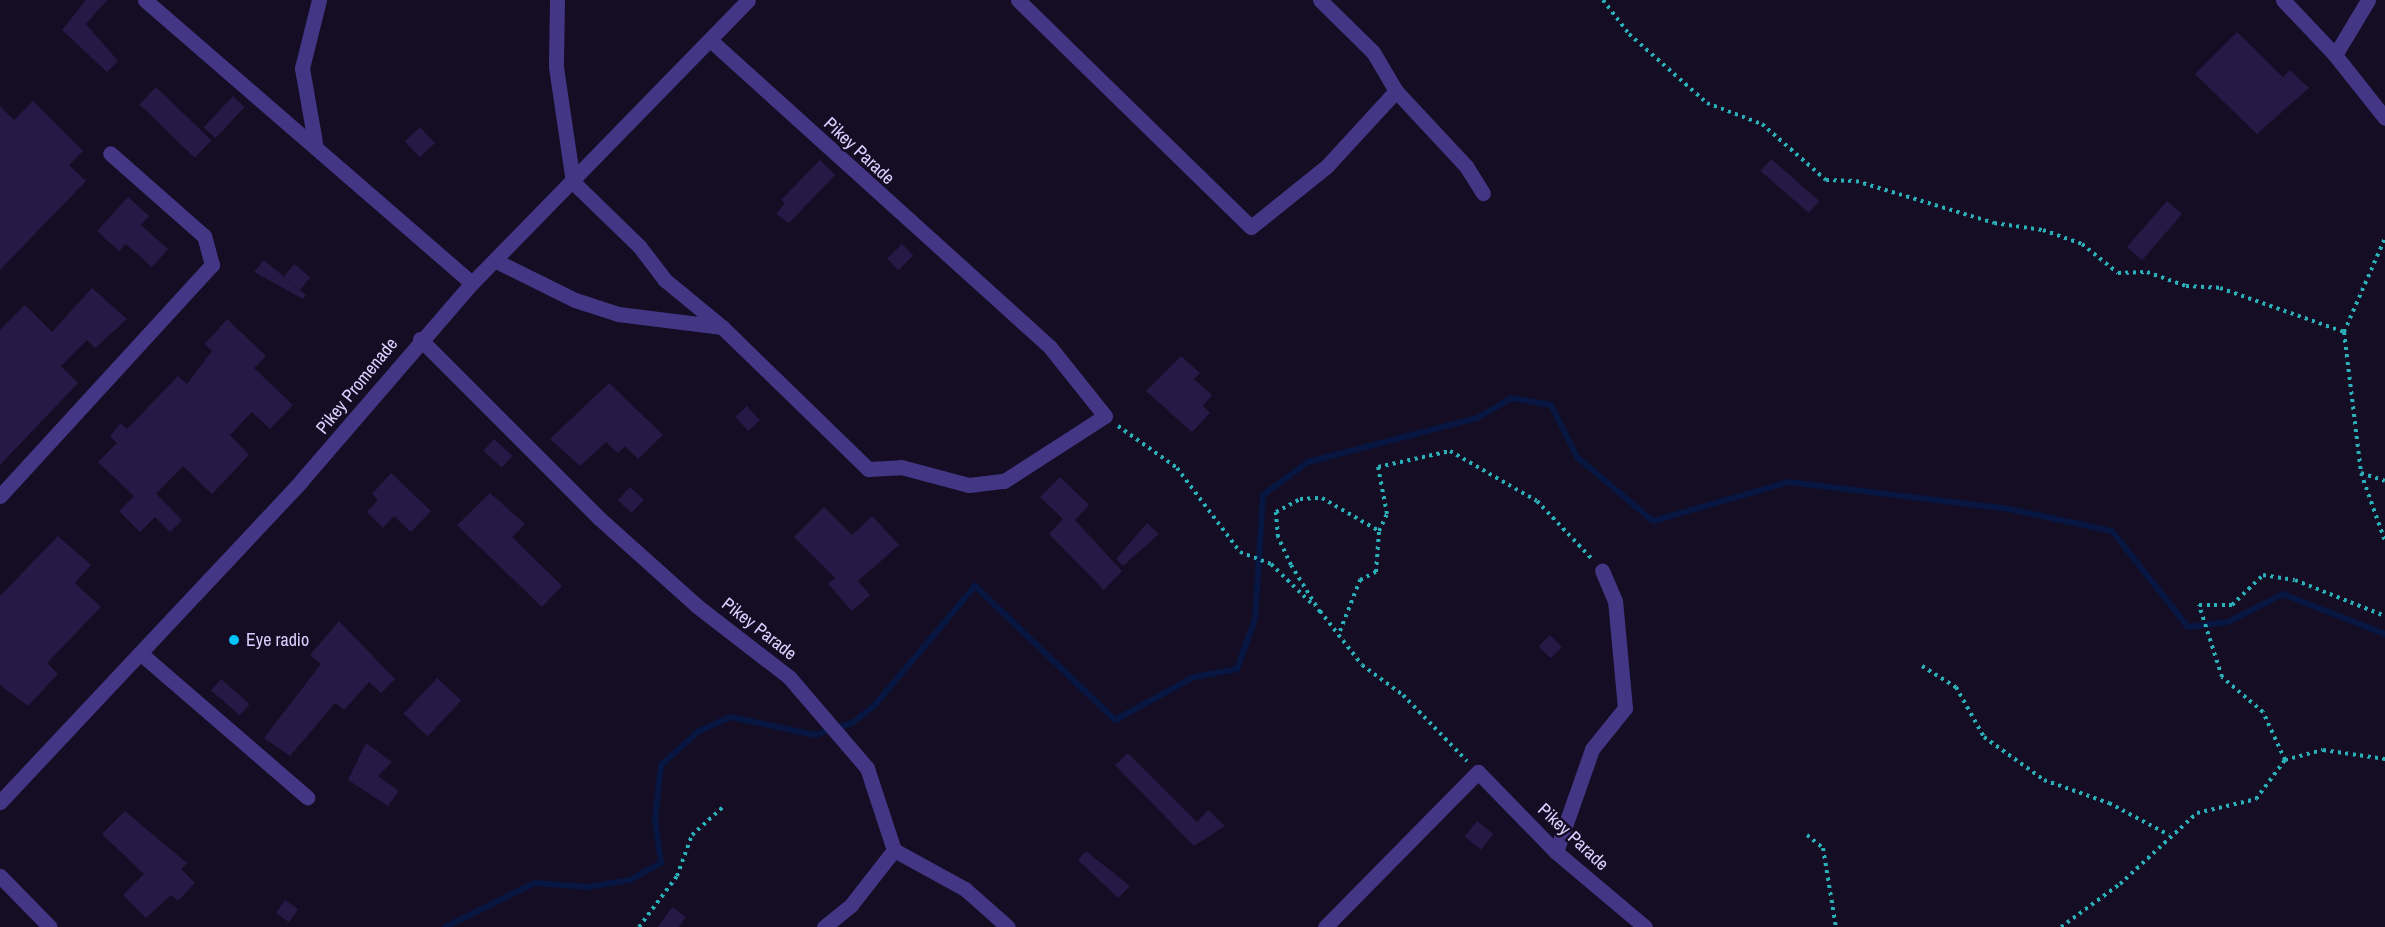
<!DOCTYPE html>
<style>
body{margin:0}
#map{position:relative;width:2385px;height:927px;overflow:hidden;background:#140d24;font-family:"Archivo Narrow",sans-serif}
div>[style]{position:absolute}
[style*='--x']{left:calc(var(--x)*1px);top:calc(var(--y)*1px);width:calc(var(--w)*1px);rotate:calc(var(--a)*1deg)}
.stream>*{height:6px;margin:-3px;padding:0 3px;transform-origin:3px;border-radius:3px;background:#081642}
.building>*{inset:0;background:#271945;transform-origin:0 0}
.path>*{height:4px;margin-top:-2px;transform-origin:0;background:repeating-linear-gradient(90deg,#2ab0b9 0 3px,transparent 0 7.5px)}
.minor>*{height:15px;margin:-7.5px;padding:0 7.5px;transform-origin:7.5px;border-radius:7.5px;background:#433685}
.tertiary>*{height:15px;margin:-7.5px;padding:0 7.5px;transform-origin:7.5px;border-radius:7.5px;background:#433685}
.dots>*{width:16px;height:16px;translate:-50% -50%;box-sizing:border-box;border:3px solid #140d24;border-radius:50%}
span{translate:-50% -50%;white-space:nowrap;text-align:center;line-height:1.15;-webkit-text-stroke:5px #140d24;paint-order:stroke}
.street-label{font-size:18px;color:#dbd0ff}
.poi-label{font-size:18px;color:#dbd0ff}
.left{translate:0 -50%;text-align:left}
</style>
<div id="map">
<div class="stream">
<div style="--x:445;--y:927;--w:100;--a:-26.1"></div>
<div style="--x:535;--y:883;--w:53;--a:4.3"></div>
<div style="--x:588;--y:887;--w:43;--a:-9.5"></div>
<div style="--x:630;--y:880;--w:35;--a:-29"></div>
<div style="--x:661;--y:863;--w:43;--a:-97.9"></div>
<div style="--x:655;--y:820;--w:55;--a:-83.8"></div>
<div style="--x:661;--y:765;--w:51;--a:-41.8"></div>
<div style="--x:699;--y:731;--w:35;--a:-24"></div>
<div style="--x:731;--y:717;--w:86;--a:12.1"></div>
<div style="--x:815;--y:735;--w:39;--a:-18"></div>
<div style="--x:852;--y:723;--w:28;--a:-38"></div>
<div style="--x:874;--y:706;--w:157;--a:-49.9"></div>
<div style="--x:975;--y:586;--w:194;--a:43.7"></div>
<div style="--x:1115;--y:720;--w:90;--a:-28.6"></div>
<div style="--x:1194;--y:677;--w:44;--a:-10.5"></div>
<div style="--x:1237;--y:669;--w:53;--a:-70.2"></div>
<div style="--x:1255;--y:619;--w:124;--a:-86.3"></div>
<div style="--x:1263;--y:495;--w:56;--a:-36.3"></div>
<div style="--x:1308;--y:462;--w:175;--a:-14.6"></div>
<div style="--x:1477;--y:418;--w:40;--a:-29.7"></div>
<div style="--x:1512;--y:398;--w:40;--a:10"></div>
<div style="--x:1551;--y:405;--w:58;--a:63.4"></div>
<div style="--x:1577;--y:457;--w:99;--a:40.1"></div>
<div style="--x:1653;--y:521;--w:141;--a:-16"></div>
<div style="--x:1789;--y:482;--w:222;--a:7"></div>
<div style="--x:2009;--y:509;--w:105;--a:12.1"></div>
<div style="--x:2112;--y:531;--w:122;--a:51.6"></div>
<div style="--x:2188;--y:627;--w:40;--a:-7.1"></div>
<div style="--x:2228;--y:622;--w:62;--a:-27"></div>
<div style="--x:2283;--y:594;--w:110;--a:21.4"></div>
</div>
<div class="building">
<div style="clip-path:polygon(86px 0,107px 0,86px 24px,118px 61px,107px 72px,62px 30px)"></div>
<div style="clip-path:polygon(2237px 32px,2283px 77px,2290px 70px,2309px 88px,2257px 134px,2195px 74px)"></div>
<div style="left:156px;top:87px;width:77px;height:24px;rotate:44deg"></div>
<div style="left:233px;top:96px;width:16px;height:43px;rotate:43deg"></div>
<div style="clip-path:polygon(33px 101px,83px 151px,69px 165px,86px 181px,0 270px,0 106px,14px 120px)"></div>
<div style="left:420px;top:127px;width:22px;height:21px;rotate:47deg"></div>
<div style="left:1771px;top:159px;width:64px;height:16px;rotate:41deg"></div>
<div style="clip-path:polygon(820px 160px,835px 175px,789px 223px,776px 214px,785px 203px,781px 200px)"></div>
<div style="clip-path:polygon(128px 197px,149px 216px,141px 225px,168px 249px,152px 267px,126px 244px,119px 251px,97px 231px)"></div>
<div style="left:2167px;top:201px;width:20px;height:61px;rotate:41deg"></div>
<div style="left:902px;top:244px;width:16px;height:21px;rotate:45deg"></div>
<div style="clip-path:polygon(264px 260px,306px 295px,303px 299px,254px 272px)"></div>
<div style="left:294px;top:264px;width:21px;height:16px;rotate:39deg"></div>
<div style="clip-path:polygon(92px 288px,127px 319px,95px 348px,87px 340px,61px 366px,78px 383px,0 465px,0 330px,25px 305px,52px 332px)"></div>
<div style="clip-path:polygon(227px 319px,266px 356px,254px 368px,293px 405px,270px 429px,252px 412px,230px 435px,249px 455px,212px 494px,183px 466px,156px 494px,182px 520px,170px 532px,155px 517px,140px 532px,119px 511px,134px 496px,98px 462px,117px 443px,110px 436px,121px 423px,127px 429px,178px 376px,187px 384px,212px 351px,205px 344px)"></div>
<div style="clip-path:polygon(1181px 356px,1200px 373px,1194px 379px,1212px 395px,1203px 406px,1210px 413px,1192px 432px,1146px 391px)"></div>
<div style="clip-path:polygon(609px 383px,663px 435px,638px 459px,625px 446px,618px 453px,606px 442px,580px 466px,550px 439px)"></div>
<div style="left:747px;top:406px;width:19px;height:16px;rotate:47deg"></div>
<div style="left:494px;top:439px;width:25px;height:16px;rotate:42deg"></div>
<div style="clip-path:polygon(391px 473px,431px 511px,411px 532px,394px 516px,383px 528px,367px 512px,378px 500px,372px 494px)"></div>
<div style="clip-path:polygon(1060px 477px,1089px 505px,1075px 520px,1122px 571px,1104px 590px,1049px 534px,1063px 519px,1040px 497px)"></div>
<div style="left:630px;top:487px;width:19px;height:18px;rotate:43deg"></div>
<div style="clip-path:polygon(490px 493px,525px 524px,512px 537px,562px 586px,542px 607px,457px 525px)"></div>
<div style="clip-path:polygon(824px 507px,852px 535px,872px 516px,899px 545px,858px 581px,870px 595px,852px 611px,828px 584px,835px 578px,794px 537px)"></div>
<div style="clip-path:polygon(1147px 523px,1159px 534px,1123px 566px,1116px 559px)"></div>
<div style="clip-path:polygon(58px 536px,91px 565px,75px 583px,101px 607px,47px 663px,58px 674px,28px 706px,0 685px,0 596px)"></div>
<div style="clip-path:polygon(339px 621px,395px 679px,381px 693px,369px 682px,344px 710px,335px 703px,290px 756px,264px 738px,321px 664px,310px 655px)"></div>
<div style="left:1550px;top:635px;width:17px;height:16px;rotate:45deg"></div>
<div style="left:437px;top:678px;width:33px;height:49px;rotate:43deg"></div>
<div style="left:221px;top:679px;width:38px;height:15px;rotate:41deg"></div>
<div style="clip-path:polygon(366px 743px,392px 762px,378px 776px,399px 791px,388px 806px,348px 780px)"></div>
<div style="clip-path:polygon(1128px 753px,1197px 822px,1208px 810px,1225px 826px,1194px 846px,1115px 765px)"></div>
<div style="clip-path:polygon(125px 811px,187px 863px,181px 869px,195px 883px,178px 901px,171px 895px,146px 918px,123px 895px,144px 874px,102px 834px)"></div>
<div style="left:1477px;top:821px;width:21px;height:20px;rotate:39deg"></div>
<div style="clip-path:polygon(1086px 851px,1130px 886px,1118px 898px,1078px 860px)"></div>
<div style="left:285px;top:900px;width:16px;height:16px;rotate:35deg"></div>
<div style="clip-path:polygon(672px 907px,686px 917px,679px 927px,658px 927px)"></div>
</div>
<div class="path">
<div style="--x:1603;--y:0;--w:43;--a:52.6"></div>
<div style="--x:1629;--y:34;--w:104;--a:41.5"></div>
<div style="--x:1707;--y:103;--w:59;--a:20.9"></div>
<div style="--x:1762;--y:124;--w:85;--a:41.2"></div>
<div style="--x:1826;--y:180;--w:30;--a:2"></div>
<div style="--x:1856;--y:181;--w:144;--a:16.9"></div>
<div style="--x:1994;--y:223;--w:49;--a:8.1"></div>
<div style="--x:2043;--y:230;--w:41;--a:19.7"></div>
<div style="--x:2082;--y:244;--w:46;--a:38.9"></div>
<div style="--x:2118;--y:273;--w:29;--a:-2"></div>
<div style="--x:2147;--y:272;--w:41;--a:19.7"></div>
<div style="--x:2186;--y:286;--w:34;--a:3"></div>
<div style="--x:2220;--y:288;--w:132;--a:19.5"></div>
<div style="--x:2344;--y:332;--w:142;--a:83.1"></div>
<div style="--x:2361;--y:473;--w:72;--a:70.6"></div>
<div style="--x:2344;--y:332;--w:103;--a:-66.4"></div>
<div style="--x:1118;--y:426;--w:72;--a:35.4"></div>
<div style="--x:1177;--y:468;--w:105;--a:53.1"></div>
<div style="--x:1240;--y:552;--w:33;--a:21"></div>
<div style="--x:1271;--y:564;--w:60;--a:44.3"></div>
<div style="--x:2361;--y:473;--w:25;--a:18"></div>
<div style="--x:1320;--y:611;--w:68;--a:52.1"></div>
<div style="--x:1362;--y:665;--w:51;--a:36.2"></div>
<div style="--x:1403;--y:695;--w:92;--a:45.9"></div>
<div style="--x:1320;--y:612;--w:55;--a:-121.7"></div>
<div style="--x:1291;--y:565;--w:31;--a:-115"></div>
<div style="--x:1278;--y:537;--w:25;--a:-95"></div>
<div style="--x:1276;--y:512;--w:27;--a:-28"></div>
<div style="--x:1300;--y:499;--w:22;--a:-3"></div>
<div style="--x:1322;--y:498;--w:66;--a:30.1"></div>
<div style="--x:1379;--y:531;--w:19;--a:-65"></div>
<div style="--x:1387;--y:514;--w:48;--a:-100.8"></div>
<div style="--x:1378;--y:467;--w:74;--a:-12.5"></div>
<div style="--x:1450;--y:451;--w:100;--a:29.9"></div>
<div style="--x:1537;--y:501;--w:80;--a:46.5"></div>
<div style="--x:1340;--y:631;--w:55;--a:-68.6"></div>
<div style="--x:1360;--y:580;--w:18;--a:-27"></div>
<div style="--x:1376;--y:572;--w:41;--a:-85.8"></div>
<div style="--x:1922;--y:666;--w:40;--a:32"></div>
<div style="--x:1956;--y:687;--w:57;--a:60.8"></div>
<div style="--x:1984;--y:737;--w:74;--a:35.6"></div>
<div style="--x:2044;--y:780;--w:69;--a:19.5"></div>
<div style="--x:2109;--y:803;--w:68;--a:28.1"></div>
<div style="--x:2285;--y:760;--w:53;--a:-114.6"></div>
<div style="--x:2263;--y:712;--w:54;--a:-139.5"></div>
<div style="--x:2222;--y:677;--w:76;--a:-107.7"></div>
<div style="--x:2199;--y:605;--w:33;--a:0"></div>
<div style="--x:2232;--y:605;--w:43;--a:-44.1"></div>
<div style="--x:2263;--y:575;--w:32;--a:9"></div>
<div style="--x:2295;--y:580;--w:97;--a:21.8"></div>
<div style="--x:1807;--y:835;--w:21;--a:39"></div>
<div style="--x:1823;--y:848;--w:80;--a:80.7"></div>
<div style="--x:639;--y:927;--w:64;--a:-53.3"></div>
<div style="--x:677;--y:876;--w:44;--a:-69.9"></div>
<div style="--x:692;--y:835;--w:43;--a:-42.2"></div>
<div style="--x:2061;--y:927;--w:73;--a:-36.1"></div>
<div style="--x:2120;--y:884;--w:105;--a:-42.7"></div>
<div style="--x:2197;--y:813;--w:61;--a:-13.3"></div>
<div style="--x:2256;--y:799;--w:49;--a:-53.4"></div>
<div style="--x:2285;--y:760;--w:39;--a:-15"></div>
<div style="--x:2323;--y:750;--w:63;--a:8.3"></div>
</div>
<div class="minor">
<div style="--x:145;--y:0;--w:432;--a:40.9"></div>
<div style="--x:557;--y:0;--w:67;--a:90.9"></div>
<div style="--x:556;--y:67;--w:116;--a:81.6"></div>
<div style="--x:573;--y:182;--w:92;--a:44.1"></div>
<div style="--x:639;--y:246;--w:43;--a:52.6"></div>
<div style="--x:665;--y:280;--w:74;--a:39.5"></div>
<div style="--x:1018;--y:0;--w:325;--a:44.3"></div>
<div style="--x:1251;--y:227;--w:96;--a:-38.7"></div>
<div style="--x:1326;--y:167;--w:103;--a:-47.4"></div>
<div style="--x:1320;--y:0;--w:74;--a:44.5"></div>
<div style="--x:1373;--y:52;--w:45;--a:59.5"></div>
<div style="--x:1396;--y:91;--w:103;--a:47"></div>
<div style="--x:1466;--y:166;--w:32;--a:58"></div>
<div style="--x:2283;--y:0;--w:76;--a:46.6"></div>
<div style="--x:2335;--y:55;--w:64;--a:-59"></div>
<div style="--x:2335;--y:55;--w:80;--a:51.6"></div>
<div style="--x:315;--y:142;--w:75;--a:-100"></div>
<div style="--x:302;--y:68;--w:70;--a:-76"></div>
<div style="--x:496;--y:261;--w:88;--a:26.3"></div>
<div style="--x:575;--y:300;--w:45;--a:18"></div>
<div style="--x:618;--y:314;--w:105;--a:7.1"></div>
<div style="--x:722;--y:327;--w:204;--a:44.2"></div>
<div style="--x:868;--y:469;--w:33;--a:-3"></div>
<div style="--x:901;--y:467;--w:70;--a:14.8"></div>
<div style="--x:969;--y:485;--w:35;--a:-7"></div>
<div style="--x:1004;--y:481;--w:120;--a:-32.8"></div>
<div style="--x:1105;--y:416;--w:88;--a:-128.6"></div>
<div style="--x:1050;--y:347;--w:455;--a:-137.9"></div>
<div style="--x:420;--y:339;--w:253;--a:45"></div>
<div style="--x:599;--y:518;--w:132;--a:41.9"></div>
<div style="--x:697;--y:606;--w:116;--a:37.7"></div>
<div style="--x:789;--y:677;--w:120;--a:49.4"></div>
<div style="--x:867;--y:768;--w:86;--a:71.8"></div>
<div style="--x:894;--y:850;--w:81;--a:28.8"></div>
<div style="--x:965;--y:889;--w:57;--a:41.5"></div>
<div style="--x:0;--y:496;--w:314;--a:-47.5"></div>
<div style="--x:212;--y:265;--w:30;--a:-105"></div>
<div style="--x:204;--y:236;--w:125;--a:-138.6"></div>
<div style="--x:140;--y:653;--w:221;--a:40.8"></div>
<div style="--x:1556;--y:852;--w:109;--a:-70.7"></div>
<div style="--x:1592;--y:749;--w:53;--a:-51.2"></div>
<div style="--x:1625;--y:708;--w:107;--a:-95.3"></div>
<div style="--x:1615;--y:601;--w:33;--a:-113"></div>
<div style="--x:0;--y:876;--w:71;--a:45.6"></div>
<div style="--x:824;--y:927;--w:35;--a:-39"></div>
<div style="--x:851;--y:905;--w:70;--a:-52"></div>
<div style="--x:1325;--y:927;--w:218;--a:-45.4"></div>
<div style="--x:1478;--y:772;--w:112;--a:45.7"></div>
<div style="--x:1556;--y:852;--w:116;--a:40.1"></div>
</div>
<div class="tertiary">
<div style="--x:0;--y:802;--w:440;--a:-46.8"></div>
<div style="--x:301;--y:481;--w:262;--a:-49.2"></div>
<div style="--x:472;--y:283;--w:395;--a:-45.7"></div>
</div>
<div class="dots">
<div style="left:234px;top:640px;background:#00c2fb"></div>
</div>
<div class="street-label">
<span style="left:859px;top:151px;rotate:43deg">Pikey Parade</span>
<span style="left:357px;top:386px;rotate:-51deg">Pikey Promenade</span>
<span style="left:759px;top:629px;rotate:38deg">Pikey Parade</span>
<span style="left:1573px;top:837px;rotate:43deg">Pikey Parade</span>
</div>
<div class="poi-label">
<span class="left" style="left:246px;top:640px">Eye radio</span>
</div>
</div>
